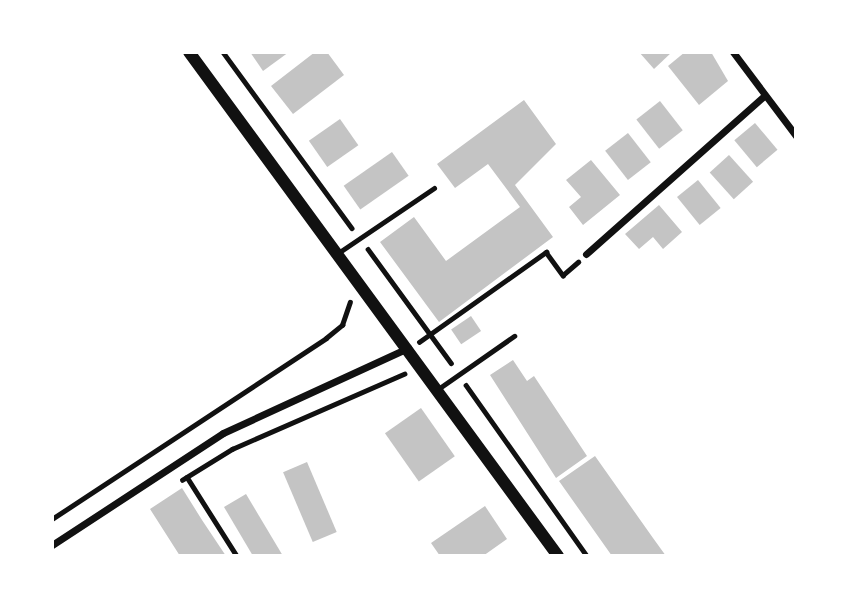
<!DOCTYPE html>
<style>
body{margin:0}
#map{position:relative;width:848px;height:608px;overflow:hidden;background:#fff;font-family:"PT Sans",sans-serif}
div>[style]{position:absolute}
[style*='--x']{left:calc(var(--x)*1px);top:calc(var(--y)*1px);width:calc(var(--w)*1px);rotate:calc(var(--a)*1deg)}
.building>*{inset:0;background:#c4c4c4;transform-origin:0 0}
.path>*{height:4.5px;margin:-2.25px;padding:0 2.25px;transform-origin:2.25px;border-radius:2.25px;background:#111}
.service>*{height:5px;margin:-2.5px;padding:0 2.5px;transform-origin:2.5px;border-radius:2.5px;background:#111}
.minor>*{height:7px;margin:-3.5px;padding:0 3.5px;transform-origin:3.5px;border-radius:3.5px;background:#111}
.tertiary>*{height:12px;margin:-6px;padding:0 6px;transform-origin:6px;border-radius:6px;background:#111}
span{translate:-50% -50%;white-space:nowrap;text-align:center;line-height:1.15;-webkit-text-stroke:6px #fff;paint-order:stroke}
.frame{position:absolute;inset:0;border:54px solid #fff;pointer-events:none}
</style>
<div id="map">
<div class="building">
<div style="clip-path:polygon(250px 52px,289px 52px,263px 71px)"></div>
<div style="clip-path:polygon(315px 52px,327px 52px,344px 75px,293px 114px,271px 86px)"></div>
<div style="clip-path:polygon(639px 52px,672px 52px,654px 69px)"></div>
<div style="clip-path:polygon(685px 52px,711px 52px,728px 81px,699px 105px,668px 66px)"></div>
<div style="clip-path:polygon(524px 100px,556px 144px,515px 185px,553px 237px,439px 322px,380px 242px,414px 217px,446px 261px,520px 207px,488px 164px,455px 188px,437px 164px)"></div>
<div style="left:660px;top:101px;width:37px;height:30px;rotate:52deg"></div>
<div style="left:340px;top:119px;width:32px;height:38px;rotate:55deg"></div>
<div style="left:755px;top:123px;width:35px;height:27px;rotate:50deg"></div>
<div style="left:628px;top:133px;width:37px;height:29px;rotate:52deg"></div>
<div style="left:392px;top:152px;width:29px;height:59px;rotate:55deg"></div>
<div style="left:729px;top:155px;width:36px;height:26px;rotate:48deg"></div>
<div style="clip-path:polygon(591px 160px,620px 195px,583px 225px,569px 207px,581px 197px,566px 180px)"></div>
<div style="left:698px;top:180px;width:36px;height:27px;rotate:51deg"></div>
<div style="clip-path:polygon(659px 205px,682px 232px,663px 249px,653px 237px,639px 249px,625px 234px)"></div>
<div style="left:471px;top:316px;width:18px;height:24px;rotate:56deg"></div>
<div style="clip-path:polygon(513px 360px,527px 381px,534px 376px,587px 456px,556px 478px,490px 375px)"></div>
<div style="left:421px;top:408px;width:59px;height:44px;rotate:55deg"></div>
<div style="clip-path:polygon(595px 456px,653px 538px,666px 556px,612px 556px,559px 481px)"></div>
<div style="left:307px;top:462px;width:76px;height:26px;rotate:67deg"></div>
<div style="clip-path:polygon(182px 488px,202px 520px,226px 556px,180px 556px,150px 509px)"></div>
<div style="clip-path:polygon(246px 494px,283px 556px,253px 556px,224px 507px)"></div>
<div style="clip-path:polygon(485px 506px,507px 539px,483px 556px,440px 556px,431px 543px)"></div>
</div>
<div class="path">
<div style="--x:223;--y:52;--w:218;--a:53.8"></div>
<div style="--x:368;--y:249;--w:141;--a:53.9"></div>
<div style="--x:419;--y:342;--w:156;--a:-35.3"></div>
<div style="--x:546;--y:252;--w:29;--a:54"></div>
<div style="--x:563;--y:275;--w:20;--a:-41"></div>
<div style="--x:466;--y:385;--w:209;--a:54.7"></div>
<div style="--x:187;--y:477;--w:93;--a:57.7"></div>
<div style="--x:182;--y:480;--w:59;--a:-31.8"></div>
<div style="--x:232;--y:449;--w:188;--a:-23.6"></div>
<div style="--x:52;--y:519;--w:328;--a:-33.4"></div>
<div style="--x:326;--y:338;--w:21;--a:-39"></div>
<div style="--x:342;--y:325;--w:24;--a:-71"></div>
</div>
<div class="service">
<div style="--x:338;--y:253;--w:116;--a:-34.1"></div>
<div style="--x:438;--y:389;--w:93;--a:-34.9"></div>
</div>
<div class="minor">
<div style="--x:733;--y:52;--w:105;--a:53.1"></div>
<div style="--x:586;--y:254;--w:239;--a:-41.6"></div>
<div style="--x:52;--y:545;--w:204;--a:-33.2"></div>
<div style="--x:223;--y:433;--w:204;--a:-24.7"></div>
</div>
<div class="tertiary">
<div style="--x:189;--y:52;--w:625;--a:53.79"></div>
</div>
<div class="frame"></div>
</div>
